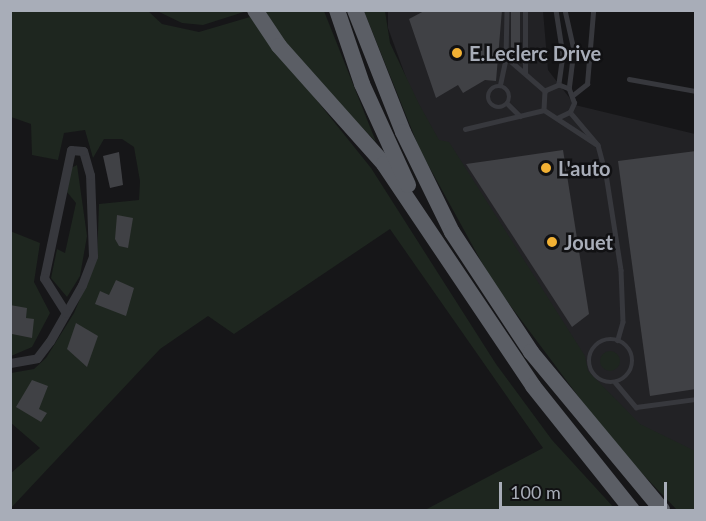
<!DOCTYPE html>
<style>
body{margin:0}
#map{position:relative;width:706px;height:521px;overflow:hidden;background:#161618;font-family:Lato,sans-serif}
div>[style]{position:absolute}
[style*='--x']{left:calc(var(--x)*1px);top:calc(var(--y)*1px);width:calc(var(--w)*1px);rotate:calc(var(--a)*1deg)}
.built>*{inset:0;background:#222225}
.green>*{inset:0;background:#1e261f}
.round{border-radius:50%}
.building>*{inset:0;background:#404145}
.service>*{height:4.5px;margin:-2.25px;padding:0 2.25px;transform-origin:2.25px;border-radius:2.25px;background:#37383d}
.service>.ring{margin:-2.25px;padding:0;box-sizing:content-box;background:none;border:4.5px solid #37383d;border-radius:50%}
.minor>*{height:9px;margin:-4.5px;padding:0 4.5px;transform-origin:4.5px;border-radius:4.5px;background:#37383d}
.trunk>*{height:16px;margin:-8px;padding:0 8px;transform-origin:8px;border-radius:8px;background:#5b5e65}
.dots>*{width:16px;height:16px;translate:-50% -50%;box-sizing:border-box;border:3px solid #111113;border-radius:50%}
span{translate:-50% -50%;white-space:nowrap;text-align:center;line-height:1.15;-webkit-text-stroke:5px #111113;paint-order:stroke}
.poi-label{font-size:20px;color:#a8adb8;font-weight:700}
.left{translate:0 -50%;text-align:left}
.frame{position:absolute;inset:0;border:12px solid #a8adb8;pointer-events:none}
.scale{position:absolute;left:499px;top:482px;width:168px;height:27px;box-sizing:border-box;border:3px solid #a8adb8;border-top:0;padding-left:8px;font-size:18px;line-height:21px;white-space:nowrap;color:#a8adb8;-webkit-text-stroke:4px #111113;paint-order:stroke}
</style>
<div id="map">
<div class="built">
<div style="clip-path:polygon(388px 11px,543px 11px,548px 70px,575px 105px,695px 134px,695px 459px,610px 406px,428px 138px,388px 28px)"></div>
</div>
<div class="green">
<div style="clip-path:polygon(147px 10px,162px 24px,199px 32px,250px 17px,371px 168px,496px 364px,552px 440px,616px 510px,425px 510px,543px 448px,390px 229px,234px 334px,208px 316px,160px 349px,11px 508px,11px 473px,40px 448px,11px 423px,11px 373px,34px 369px,46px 358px,74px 313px,97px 259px,99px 204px,139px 200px,140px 181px,134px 147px,122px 139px,104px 139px,93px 158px,85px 130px,64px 133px,58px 160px,32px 155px,31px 124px,11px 117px,11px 11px)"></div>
<div style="clip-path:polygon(264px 10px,324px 11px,376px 142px,294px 57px)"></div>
<div style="clip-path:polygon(157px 11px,247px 11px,203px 25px,182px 23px)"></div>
<div style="clip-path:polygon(364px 11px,385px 11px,390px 43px,419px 104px,439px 140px,449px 142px,585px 356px,588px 371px,640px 424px,695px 451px,695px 510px,677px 510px,614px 444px,492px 281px,420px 150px)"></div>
<div style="clip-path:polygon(77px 165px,87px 236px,80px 276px,67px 297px,51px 278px,57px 249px,65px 253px,76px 203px,67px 192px,71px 168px)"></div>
<div style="clip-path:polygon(10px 231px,40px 243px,34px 282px,50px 313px,32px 347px,11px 356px)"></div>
<div class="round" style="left:600px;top:351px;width:20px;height:20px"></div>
</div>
<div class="building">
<div style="clip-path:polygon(426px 10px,502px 10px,496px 81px,485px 80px,463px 93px,458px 85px,436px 98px,409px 19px)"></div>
<div style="clip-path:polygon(511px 10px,520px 10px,520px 64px,511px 55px)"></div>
<div style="clip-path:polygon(563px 150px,589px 314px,572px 327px,466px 164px)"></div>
<div style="clip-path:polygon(696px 151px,696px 389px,650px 396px,618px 161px)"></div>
<div style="clip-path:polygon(119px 152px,123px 185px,110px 188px,103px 156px)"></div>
<div style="clip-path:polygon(117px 215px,133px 218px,128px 248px,119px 246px,115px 239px)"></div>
<div style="clip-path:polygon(116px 280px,134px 288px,126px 316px,95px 304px,100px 291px,109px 295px)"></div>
<div style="clip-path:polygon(10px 305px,27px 308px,26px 318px,34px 319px,32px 338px,12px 334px)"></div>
<div style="clip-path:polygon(76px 323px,98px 336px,87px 367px,67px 349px)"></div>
<div style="clip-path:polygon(32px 380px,48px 386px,39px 409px,47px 413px,41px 422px,16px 407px)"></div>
</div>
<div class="service">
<div style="--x:507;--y:10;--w:47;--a:91.2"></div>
<div style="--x:506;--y:57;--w:52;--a:41.1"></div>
<div style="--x:556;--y:10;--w:46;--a:81.2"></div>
<div style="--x:563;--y:55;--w:30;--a:98"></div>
<div style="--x:565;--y:10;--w:41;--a:77.3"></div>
<div style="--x:574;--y:50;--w:39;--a:97"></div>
<div style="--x:525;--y:73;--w:63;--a:-90"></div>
<div style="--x:629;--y:79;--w:68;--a:10.2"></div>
<div style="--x:500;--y:85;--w:29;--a:-78"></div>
<div class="ring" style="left:488px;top:86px;width:17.5px;height:17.5px"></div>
<div style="--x:573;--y:95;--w:18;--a:-38"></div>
<div style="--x:587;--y:84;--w:72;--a:-85.2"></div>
<div style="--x:508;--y:104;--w:17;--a:45"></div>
<div style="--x:570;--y:112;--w:43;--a:49.7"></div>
<div style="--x:598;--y:145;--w:30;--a:75"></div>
<div style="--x:606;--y:174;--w:97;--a:81.1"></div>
<div style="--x:621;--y:270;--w:52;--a:87.8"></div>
<div style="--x:623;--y:322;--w:19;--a:106"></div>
<div style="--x:557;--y:118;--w:14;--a:-25"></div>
<div style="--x:570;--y:112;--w:10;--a:-66"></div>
<div style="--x:574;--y:103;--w:15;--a:-110"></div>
<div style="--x:569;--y:89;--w:11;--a:-158"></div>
<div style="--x:559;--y:85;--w:15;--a:157"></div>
<div style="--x:545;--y:91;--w:19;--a:93"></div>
<div style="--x:544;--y:110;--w:62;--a:33.2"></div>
<div style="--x:465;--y:129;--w:81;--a:-13.5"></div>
<div class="ring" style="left:589px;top:339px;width:39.5px;height:39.5px"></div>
<div style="--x:615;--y:382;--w:33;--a:50"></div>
<div style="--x:636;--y:407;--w:61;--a:-7.6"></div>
</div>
<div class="minor">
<div style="--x:10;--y:363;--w:27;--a:-10"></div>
<div style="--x:37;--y:358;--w:21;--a:-53"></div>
<div style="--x:50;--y:341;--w:64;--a:-60.3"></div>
<div style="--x:82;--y:285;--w:31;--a:-69"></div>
<div style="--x:93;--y:256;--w:81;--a:-92.1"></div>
<div style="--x:90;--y:175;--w:25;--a:-106"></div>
<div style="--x:83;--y:151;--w:12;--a:-175"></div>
<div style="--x:71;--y:150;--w:131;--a:101.9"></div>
<div style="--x:44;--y:278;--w:41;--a:57.8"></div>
</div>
<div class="trunk">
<div style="--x:255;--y:10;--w:43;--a:56.3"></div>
<div style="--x:279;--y:46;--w:158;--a:48.3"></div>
<div style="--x:384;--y:164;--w:267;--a:56.1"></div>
<div style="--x:533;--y:386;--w:159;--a:51.4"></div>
<div style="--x:337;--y:10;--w:78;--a:71.3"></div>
<div style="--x:362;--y:84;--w:111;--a:65.5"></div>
<div style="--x:355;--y:10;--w:131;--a:68.5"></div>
<div style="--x:403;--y:132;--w:111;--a:63.9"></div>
<div style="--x:452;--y:232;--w:144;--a:56.6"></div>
<div style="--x:531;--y:352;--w:205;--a:50.3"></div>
</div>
<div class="dots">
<div style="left:457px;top:53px;background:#f2b134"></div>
<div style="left:546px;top:168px;background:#f2b134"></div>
<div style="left:552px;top:242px;background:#f2b134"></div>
</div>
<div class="poi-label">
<span class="left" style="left:469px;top:53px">E.Leclerc Drive</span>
<span class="left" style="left:558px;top:168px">L'auto</span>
<span class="left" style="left:564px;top:242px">Jouet</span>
</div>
<div class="frame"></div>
<div class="scale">100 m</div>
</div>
